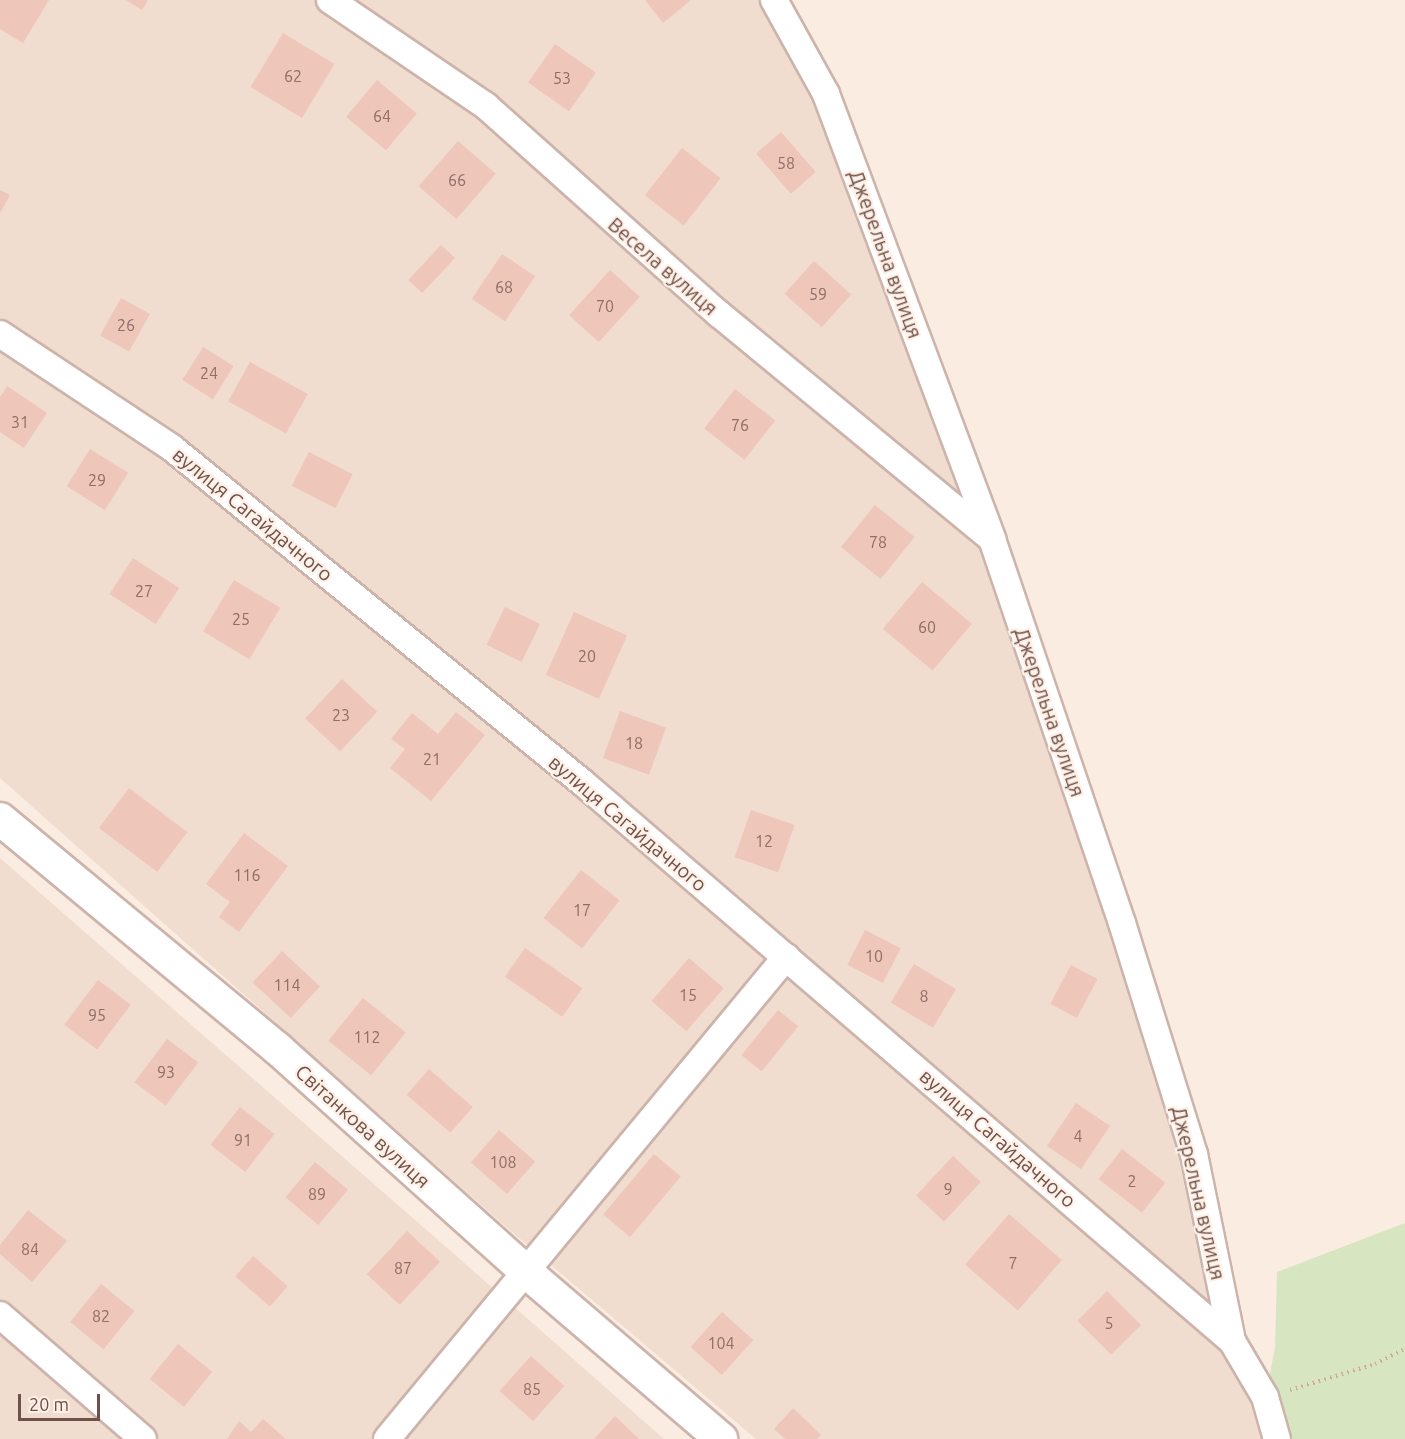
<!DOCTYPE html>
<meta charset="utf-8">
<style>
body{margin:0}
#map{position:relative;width:1405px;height:1439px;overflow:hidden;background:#faece1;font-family:Ubuntu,sans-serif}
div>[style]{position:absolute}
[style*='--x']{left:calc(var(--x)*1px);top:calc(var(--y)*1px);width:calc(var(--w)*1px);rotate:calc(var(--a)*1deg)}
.residential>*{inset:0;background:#f1dcd0}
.green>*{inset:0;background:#d7e6c1}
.building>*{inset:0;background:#eec6ba;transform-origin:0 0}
.path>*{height:4px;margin-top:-2px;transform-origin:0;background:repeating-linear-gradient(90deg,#d2a99e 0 1.5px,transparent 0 6px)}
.roads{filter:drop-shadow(2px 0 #ccb4ab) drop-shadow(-2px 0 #ccb4ab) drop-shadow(0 2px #ccb4ab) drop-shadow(0 -2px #ccb4ab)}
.minor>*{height:26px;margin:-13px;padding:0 13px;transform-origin:13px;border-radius:13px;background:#fff}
.tertiary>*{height:32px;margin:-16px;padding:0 16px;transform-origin:16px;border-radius:16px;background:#fff}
span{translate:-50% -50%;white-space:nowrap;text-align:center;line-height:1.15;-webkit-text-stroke:4.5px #fef0e6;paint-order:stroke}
.number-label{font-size:16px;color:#8f6e66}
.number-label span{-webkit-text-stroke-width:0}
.street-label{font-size:20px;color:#6f504a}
.scale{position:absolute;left:18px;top:1394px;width:82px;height:27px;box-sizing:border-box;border:3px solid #6f504a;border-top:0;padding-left:8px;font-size:18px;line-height:21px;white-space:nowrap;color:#6f504a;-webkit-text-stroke:4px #fef0e6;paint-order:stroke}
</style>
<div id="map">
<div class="residential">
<div style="clip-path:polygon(0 0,774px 0,826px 94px,1122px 923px,1232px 1341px,1277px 1439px,756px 1439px,506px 1227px,0 778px)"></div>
<div style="clip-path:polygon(0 858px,461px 1260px,664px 1439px,0 1439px)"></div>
</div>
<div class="green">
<div style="clip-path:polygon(1405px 1223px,1405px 1439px,1277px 1439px,1265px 1397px,1275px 1348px,1277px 1272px)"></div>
</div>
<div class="building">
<div style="clip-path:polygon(0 0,49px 0,23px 43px,0 29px)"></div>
<div style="clip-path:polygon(126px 0,148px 0,142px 10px)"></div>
<div style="clip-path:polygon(645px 0,691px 0,663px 23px)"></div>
<div style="left:283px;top:33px;width:60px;height:63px;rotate:31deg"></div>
<div style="left:555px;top:44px;width:50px;height:47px;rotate:35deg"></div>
<div style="left:377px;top:80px;width:52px;height:48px;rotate:40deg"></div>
<div style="left:781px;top:132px;width:53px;height:33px;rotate:49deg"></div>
<div style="left:458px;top:141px;width:50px;height:60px;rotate:41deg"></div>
<div style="left:682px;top:148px;width:49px;height:60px;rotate:38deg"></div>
<div style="clip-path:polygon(0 190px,10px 195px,0 213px)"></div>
<div style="left:441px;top:245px;width:19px;height:48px;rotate:43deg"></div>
<div style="left:502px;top:254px;width:40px;height:54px;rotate:34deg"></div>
<div style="left:814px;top:261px;width:50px;height:44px;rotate:42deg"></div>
<div style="left:610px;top:270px;width:40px;height:61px;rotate:42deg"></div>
<div style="left:121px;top:298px;width:33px;height:43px;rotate:29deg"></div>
<div style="left:203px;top:347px;width:36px;height:39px;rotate:32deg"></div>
<div style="left:250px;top:362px;width:66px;height:45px;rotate:29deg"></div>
<div style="clip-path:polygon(7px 386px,47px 413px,24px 448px,0 432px,0 397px)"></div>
<div style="left:735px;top:389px;width:51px;height:50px;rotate:38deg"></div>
<div style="left:90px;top:449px;width:45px;height:44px;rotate:32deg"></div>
<div style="left:309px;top:452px;width:49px;height:38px;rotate:27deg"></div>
<div style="left:875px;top:505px;width:51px;height:54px;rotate:39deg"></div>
<div style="left:133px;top:558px;width:55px;height:43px;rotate:33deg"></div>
<div style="left:234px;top:580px;width:54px;height:60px;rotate:31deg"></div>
<div style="left:922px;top:582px;width:65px;height:61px;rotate:40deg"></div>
<div style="left:505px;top:607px;width:39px;height:42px;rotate:26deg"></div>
<div style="left:574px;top:612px;width:58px;height:69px;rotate:24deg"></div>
<div style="left:342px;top:679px;width:48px;height:54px;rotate:43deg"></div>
<div style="left:620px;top:711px;width:49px;height:50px;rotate:20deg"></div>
<div style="clip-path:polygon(456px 712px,485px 735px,431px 801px,390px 768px,405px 749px,391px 739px,412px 713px,438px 734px)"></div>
<div style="left:129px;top:788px;width:73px;height:50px;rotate:37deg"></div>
<div style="left:751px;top:810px;width:46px;height:50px;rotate:19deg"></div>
<div style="clip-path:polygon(244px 833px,288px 866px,239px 932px,219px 917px,230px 902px,206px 884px)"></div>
<div style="left:581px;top:870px;width:49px;height:61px;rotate:38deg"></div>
<div style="left:865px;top:930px;width:40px;height:39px;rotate:27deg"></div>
<div style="left:525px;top:948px;width:70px;height:35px;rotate:35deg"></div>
<div style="left:282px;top:951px;width:52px;height:43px;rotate:43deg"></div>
<div style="left:689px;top:958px;width:46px;height:57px;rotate:41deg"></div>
<div style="left:914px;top:964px;width:49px;height:45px;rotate:31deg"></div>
<div style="left:1071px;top:965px;width:30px;height:44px;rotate:28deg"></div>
<div style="left:98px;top:980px;width:41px;height:56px;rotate:37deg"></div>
<div style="left:363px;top:998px;width:55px;height:55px;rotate:39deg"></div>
<div style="left:778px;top:1010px;width:26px;height:58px;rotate:39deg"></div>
<div style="left:167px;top:1039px;width:39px;height:54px;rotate:37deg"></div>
<div style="left:429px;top:1069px;width:58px;height:34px;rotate:41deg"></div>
<div style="left:1076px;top:1103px;width:41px;height:52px;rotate:34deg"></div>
<div style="left:240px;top:1107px;width:44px;height:48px;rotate:38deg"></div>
<div style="left:499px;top:1130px;width:48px;height:43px;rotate:41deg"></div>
<div style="left:1122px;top:1149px;width:55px;height:38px;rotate:38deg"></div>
<div style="left:654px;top:1154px;width:35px;height:79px;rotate:40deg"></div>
<div style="left:953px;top:1156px;width:38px;height:54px;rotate:43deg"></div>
<div style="left:315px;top:1162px;width:43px;height:46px;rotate:40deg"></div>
<div style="clip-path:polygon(28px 1210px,67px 1241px,32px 1282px,0 1254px,0 1245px)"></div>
<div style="left:1009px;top:1214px;width:70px;height:67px;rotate:41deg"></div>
<div style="left:407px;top:1231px;width:45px;height:59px;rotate:43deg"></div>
<div style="left:253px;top:1256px;width:46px;height:27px;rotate:41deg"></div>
<div style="left:101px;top:1284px;width:43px;height:49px;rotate:39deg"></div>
<div style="left:1107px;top:1291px;width:48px;height:42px;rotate:45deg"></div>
<div style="left:722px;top:1312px;width:42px;height:47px;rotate:42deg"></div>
<div style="left:178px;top:1344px;width:44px;height:45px;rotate:39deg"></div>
<div style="left:531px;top:1356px;width:45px;height:47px;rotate:42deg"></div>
<div style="clip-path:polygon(793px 1408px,821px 1435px,817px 1439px,785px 1439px,774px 1429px)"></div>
<div style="clip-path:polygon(615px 1416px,639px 1439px,594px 1439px)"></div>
<div style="clip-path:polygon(263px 1419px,286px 1439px,227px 1439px,239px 1421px,251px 1432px)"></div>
</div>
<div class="path">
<div style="--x:1290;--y:1390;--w:89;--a:-17"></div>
<div style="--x:1375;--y:1364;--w:34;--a:-27"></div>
</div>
<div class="roads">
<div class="minor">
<div style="--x:330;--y:0;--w:189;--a:34.2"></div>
<div style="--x:486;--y:106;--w:312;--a:41.8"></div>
<div style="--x:719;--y:314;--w:351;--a:39.5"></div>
<div style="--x:774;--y:0;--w:107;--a:61"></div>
<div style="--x:826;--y:94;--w:475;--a:69.5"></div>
<div style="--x:992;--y:539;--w:405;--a:71.3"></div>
<div style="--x:1122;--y:923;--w:242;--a:72.7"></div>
<div style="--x:1194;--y:1154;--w:191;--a:78.5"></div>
<div style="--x:1232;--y:1341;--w:65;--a:59.5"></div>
<div style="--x:1265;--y:1397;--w:44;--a:74.1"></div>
<div style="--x:0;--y:334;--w:206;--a:33.5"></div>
<div style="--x:172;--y:448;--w:530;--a:39.18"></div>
<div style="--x:583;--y:783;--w:856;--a:40.69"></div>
<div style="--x:0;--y:1315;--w:189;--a:40.9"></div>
<div style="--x:387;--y:1439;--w:626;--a:-50.38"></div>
</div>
<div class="tertiary">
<div style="--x:0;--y:819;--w:361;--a:39.6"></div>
<div style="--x:278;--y:1049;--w:331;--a:41.9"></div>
<div style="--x:524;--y:1270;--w:260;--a:40.6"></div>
</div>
</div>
<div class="number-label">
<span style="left:293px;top:76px">62</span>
<span style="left:562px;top:78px">53</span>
<span style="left:382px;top:116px">64</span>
<span style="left:786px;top:163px">58</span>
<span style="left:457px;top:180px">66</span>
<span style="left:504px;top:287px">68</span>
<span style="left:818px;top:294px">59</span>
<span style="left:605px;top:306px">70</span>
<span style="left:126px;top:325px">26</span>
<span style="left:209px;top:373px">24</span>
<span style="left:20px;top:422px">31</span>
<span style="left:740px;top:425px">76</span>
<span style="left:97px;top:480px">29</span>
<span style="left:878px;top:542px">78</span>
<span style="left:144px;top:591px">27</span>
<span style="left:241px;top:619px">25</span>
<span style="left:927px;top:627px">60</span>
<span style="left:587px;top:656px">20</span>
<span style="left:341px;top:715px">23</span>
<span style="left:634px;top:743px">18</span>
<span style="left:432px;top:759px">21</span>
<span style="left:764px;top:841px">12</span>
<span style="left:247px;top:875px">116</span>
<span style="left:582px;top:910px">17</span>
<span style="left:874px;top:956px">10</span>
<span style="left:287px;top:985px">114</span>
<span style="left:688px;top:995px">15</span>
<span style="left:924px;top:996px">8</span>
<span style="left:97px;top:1015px">95</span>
<span style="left:367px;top:1037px">112</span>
<span style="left:166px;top:1072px">93</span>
<span style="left:1078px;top:1136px">4</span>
<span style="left:243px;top:1140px">91</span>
<span style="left:503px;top:1162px">108</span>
<span style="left:1132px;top:1181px">2</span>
<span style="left:948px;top:1189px">9</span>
<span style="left:317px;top:1194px">89</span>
<span style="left:30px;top:1249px">84</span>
<span style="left:1013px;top:1263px">7</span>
<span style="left:403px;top:1268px">87</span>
<span style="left:101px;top:1316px">82</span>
<span style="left:1109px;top:1323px">5</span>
<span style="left:721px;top:1343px">104</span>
<span style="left:532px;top:1389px">85</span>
</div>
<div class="street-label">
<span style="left:886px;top:254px;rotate:70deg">Джерельна вулиця</span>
<span style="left:663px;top:266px;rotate:41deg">Весела вулиця</span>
<span style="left:253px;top:514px;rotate:39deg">вулиця Сагайдачного</span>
<span style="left:1050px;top:712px;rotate:71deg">Джерельна вулиця</span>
<span style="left:628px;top:823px;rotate:40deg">вулиця Сагайдачного</span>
<span style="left:363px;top:1126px;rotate:42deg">Світанкова вулиця</span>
<span style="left:998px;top:1138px;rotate:41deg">вулиця Сагайдачного</span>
<span style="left:1199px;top:1193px;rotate:77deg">Джерельна вулиця</span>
</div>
<div class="scale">20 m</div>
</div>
